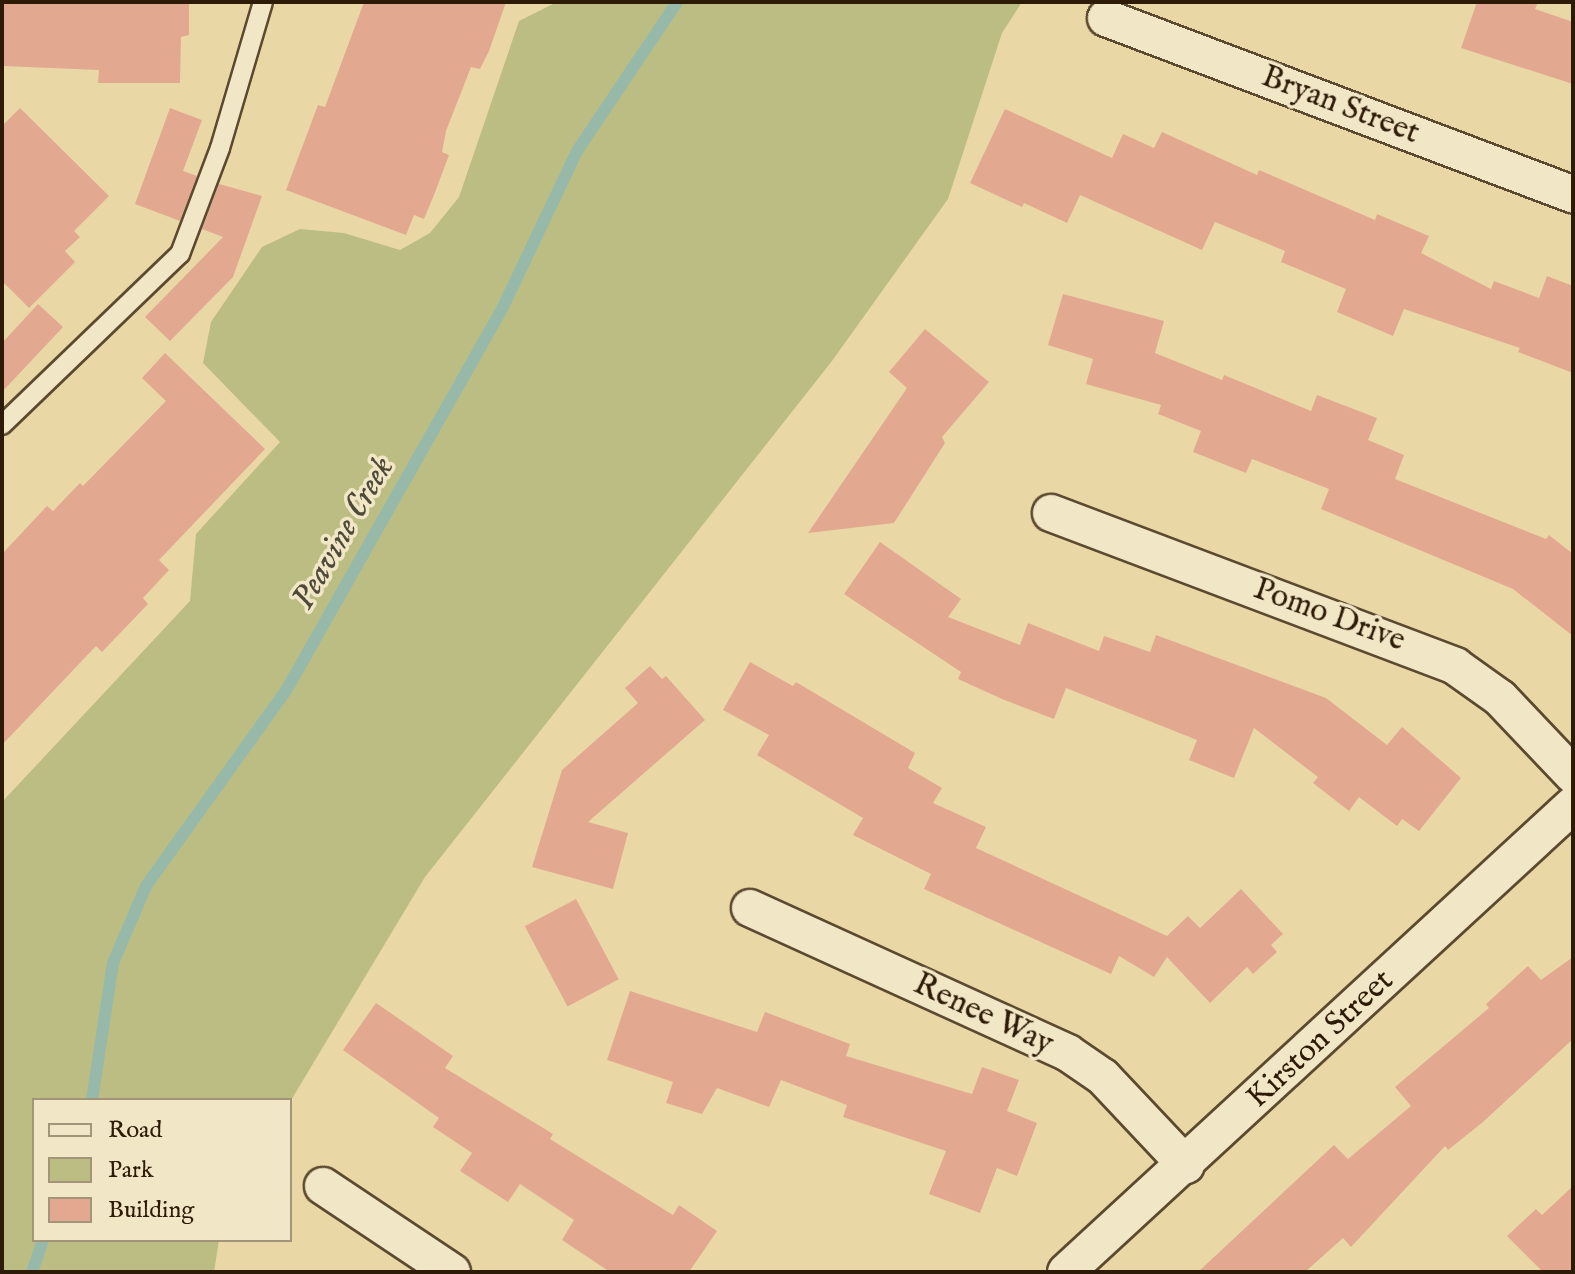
<!DOCTYPE html>
<style>
body{margin:0}
#map{position:relative;width:1575px;height:1274px;overflow:hidden;background:#e9d8a6;font-family:"IM FELL English",serif}
div>[style]{position:absolute}
[style*='--x']{left:calc(var(--x)*1px);top:calc(var(--y)*1px);width:calc(var(--w)*1px);rotate:calc(var(--a)*1deg)}
.green>*{inset:0;background:#bcbd83}
.stream>*{height:12px;margin:-6px;padding:0 6px;transform-origin:6px;border-radius:6px;background:#97b9aa}
.building>*{inset:0;background:#e3a990;transform-origin:0 0}
.roads{filter:drop-shadow(2px 0 #5c4a30) drop-shadow(-2px 0 #5c4a30) drop-shadow(0 2px #5c4a30) drop-shadow(0 -2px #5c4a30)}
.service>*{height:18px;margin:-9px;padding:0 9px;transform-origin:9px;border-radius:9px;background:#f1e6c5}
.minor>*{height:36px;margin:-18px;padding:0 18px;transform-origin:18px;border-radius:18px;background:#f1e6c5}
span{translate:-50% -50%;white-space:nowrap;text-align:center;line-height:1.15;-webkit-text-stroke:7px #f1e6c5;paint-order:stroke}
.street-label{font-size:32px;color:#2d1b08}
.water-label{font-size:34px;color:#4d4a39;font-style:italic}
.frame{position:absolute;inset:0;border:4px solid #2d1b08;pointer-events:none}
.legend{position:absolute;left:32px;top:1098px;width:260px;height:144px;box-sizing:border-box;background:#f1e6c5;border:2px solid #a39579;margin:0;padding:10px 14px;list-style:none;font-size:24px;color:#2d1b08}
.legend li{display:flex;align-items:center;gap:16px;height:40px}
.legend b{width:40px;border:2px solid #a39579}
</style>
<div id="map">
<div class="green">
<div style="clip-path:polygon(557px 2px,1022px 2px,1002px 33px,948px 199px,832px 361px,425px 877px,290px 1102px,34px 1100px,34px 1240px,219px 1240px,214px 1272px,2px 1272px,2px 802px,190px 601px,196px 534px,280px 442px,203px 363px,211px 322px,262px 247px,300px 229px,344px 233px,400px 250px,430px 233px,459px 197px,519px 21px)"></div>
</div>
<div class="stream">
<div style="--x:92;--y:1100;--w:139;--a:-81.3"></div>
<div style="--x:113;--y:963;--w:84;--a:-66.8"></div>
<div style="--x:146;--y:886;--w:242;--a:-54.4"></div>
<div style="--x:287;--y:689;--w:439;--a:-60.5"></div>
<div style="--x:503;--y:307;--w:173;--a:-64.6"></div>
<div style="--x:577;--y:151;--w:179;--a:-56.1"></div>
<div style="--x:32;--y:1272;--w:34;--a:-71"></div>
</div>
<div class="building">
<div style="clip-path:polygon(2px 2px,189px 2px,189px 35px,181px 37px,180px 83px,98px 83px,99px 70px,2px 66px)"></div>
<div style="clip-path:polygon(364px 2px,506px 2px,489px 51px,480px 69px,471px 67px,446px 131px,442px 152px,449px 155px,434px 195px,424px 219px,414px 215px,406px 235px,286px 190px,318px 105px,325px 107px)"></div>
<div style="clip-path:polygon(1477px 2px,1538px 2px,1535px 9px,1573px 22px,1573px 84px,1461px 48px)"></div>
<div style="clip-path:polygon(20px 108px,109px 196px,74px 231px,80px 237px,65px 251px,75px 262px,29px 308px,2px 281px,2px 126px)"></div>
<div style="clip-path:polygon(170px 108px,202px 120px,183px 171px,197px 176px,180px 221px,135px 204px)"></div>
<div style="clip-path:polygon(1005px 109px,1112px 158px,1123px 134px,1154px 148px,1162px 132px,1257px 175px,1259px 170px,1375px 220px,1377px 214px,1429px 236px,1421px 253px,1491px 289px,1494px 281px,1539px 298px,1547px 276px,1573px 286px,1573px 373px,1518px 352px,1520px 348px,1404px 309px,1393px 336px,1337px 312px,1346px 289px,1281px 262px,1285px 251px,1215px 222px,1202px 250px,1080px 195px,1067px 223px,1024px 203px,1022px 207px,970px 183px)"></div>
<div style="clip-path:polygon(219px 184px,262px 196px,233px 277px,170px 341px,145px 317px,223px 237px,202px 229px)"></div>
<div style="clip-path:polygon(1063px 294px,1164px 321px,1155px 353px,1222px 380px,1224px 375px,1311px 411px,1317px 395px,1377px 418px,1368px 440px,1404px 455px,1395px 479px,1546px 539px,1549px 535px,1573px 554px,1573px 636px,1513px 589px,1321px 509px,1329px 489px,1252px 459px,1246px 473px,1193px 452px,1201px 431px,1158px 414px,1161px 405px,1086px 384px,1093px 359px,1048px 345px)"></div>
<div style="clip-path:polygon(38px 304px,63px 327px,2px 392px,2px 343px)"></div>
<div style="clip-path:polygon(925px 329px,989px 382px,942px 437px,945px 443px,894px 523px,808px 533px,907px 388px,889px 372px)"></div>
<div style="clip-path:polygon(165px 353px,265px 449px,159px 560px,169px 570px,143px 598px,148px 604px,102px 652px,96px 646px,2px 745px,2px 554px,47px 506px,53px 511px,80px 483px,83px 486px,166px 401px,142px 378px)"></div>
<div style="clip-path:polygon(880px 542px,961px 599px,948px 617px,1020px 645px,1028px 623px,1099px 651px,1104px 636px,1150px 652px,1156px 635px,1326px 698px,1387px 745px,1402px 727px,1461px 778px,1419px 831px,1402px 819px,1397px 826px,1359px 797px,1349px 811px,1313px 783px,1318px 777px,1254px 728px,1234px 778px,1189px 760px,1197px 740px,1066px 688px,1054px 719px,1002px 699px,958px 679px,961px 672px,844px 594px)"></div>
<div style="clip-path:polygon(750px 662px,793px 686px,796px 682px,915px 753px,908px 768px,942px 788px,933px 803px,986px 827px,976px 848px,1167px 936px,1188px 916px,1200px 928px,1241px 889px,1283px 934px,1271px 945px,1277px 952px,1253px 974px,1247px 967px,1210px 1003px,1167px 957px,1154px 977px,1119px 956px,1111px 974px,924px 889px,931px 874px,853px 835px,863px 818px,757px 755px,769px 735px,723px 710px)"></div>
<div style="clip-path:polygon(650px 666px,662px 679px,666px 676px,705px 720px,588px 822px,628px 833px,613px 889px,532px 867px,562px 770px,638px 703px,625px 688px)"></div>
<div style="left:576px;top:899px;width:91px;height:58px;rotate:62deg"></div>
<div style="clip-path:polygon(1573px 957px,1573px 1039px,1483px 1122px,1448px 1150px,1445px 1146px,1351px 1247px,1343px 1238px,1305px 1272px,1198px 1272px,1334px 1145px,1348px 1159px,1411px 1106px,1395px 1087px,1489px 1008px,1486px 1004px,1528px 966px,1541px 980px)"></div>
<div style="clip-path:polygon(630px 991px,757px 1032px,765px 1012px,850px 1044px,846px 1056px,972px 1094px,982px 1067px,1019px 1080px,1007px 1111px,1037px 1123px,1017px 1176px,997px 1168px,980px 1213px,929px 1194px,946px 1151px,843px 1117px,847px 1105px,781px 1080px,769px 1107px,717px 1088px,702px 1114px,666px 1103px,673px 1082px,607px 1060px)"></div>
<div style="clip-path:polygon(376px 1003px,453px 1056px,445px 1068px,553px 1134px,550px 1139px,673px 1215px,679px 1205px,717px 1231px,689px 1272px,610px 1272px,562px 1240px,574px 1220px,520px 1184px,508px 1202px,460px 1171px,472px 1153px,433px 1127px,439px 1118px,343px 1050px)"></div>
<div style="clip-path:polygon(1573px 1186px,1573px 1272px,1543px 1272px,1507px 1236px,1536px 1209px,1542px 1215px)"></div>
</div>
<div class="roads">
<div class="service">
<div style="--x:2;--y:425;--w:247;--a:-43.9"></div>
<div style="--x:180;--y:254;--w:113;--a:-69.3"></div>
<div style="--x:220;--y:148;--w:152;--a:-73.6"></div>
</div>
<div class="minor">
<div style="--x:1106;--y:18;--w:499;--a:20.7"></div>
<div style="--x:1051;--y:513;--w:432;--a:20.7"></div>
<div style="--x:1455;--y:666;--w:55;--a:35.4"></div>
<div style="--x:1500;--y:698;--w:106;--a:46.5"></div>
<div style="--x:750;--y:908;--w:349;--a:24.5"></div>
<div style="--x:1068;--y:1053;--w:42;--a:34.4"></div>
<div style="--x:1103;--y:1077;--w:121;--a:46.7"></div>
<div style="--x:323;--y:1186;--w:155;--a:33.7"></div>
<div style="--x:1066;--y:1272;--w:689;--a:-42.65"></div>
</div>
</div>
<div class="street-label">
<span style="left:1340px;top:106px;rotate:21deg">Bryan Street</span>
<span style="left:1329px;top:616px;rotate:20deg">Pomo Drive</span>
<span style="left:983px;top:1015px;rotate:25deg">Renee Way</span>
<span style="left:1321px;top:1040px;rotate:-43deg">Kirston Street</span>
</div>
<div class="water-label">
<span style="left:343px;top:533px;rotate:-60deg">Peavine Creek</span>
</div>
<div class="frame"></div>
<ul class="legend">
<li><b style="height:10px;background:#f1e6c5"></b>Road</li>
<li><b style="height:22px;background:#bcbd83"></b>Park</li>
<li><b style="height:22px;background:#e3a990"></b>Building</li>
</ul>
</div>
